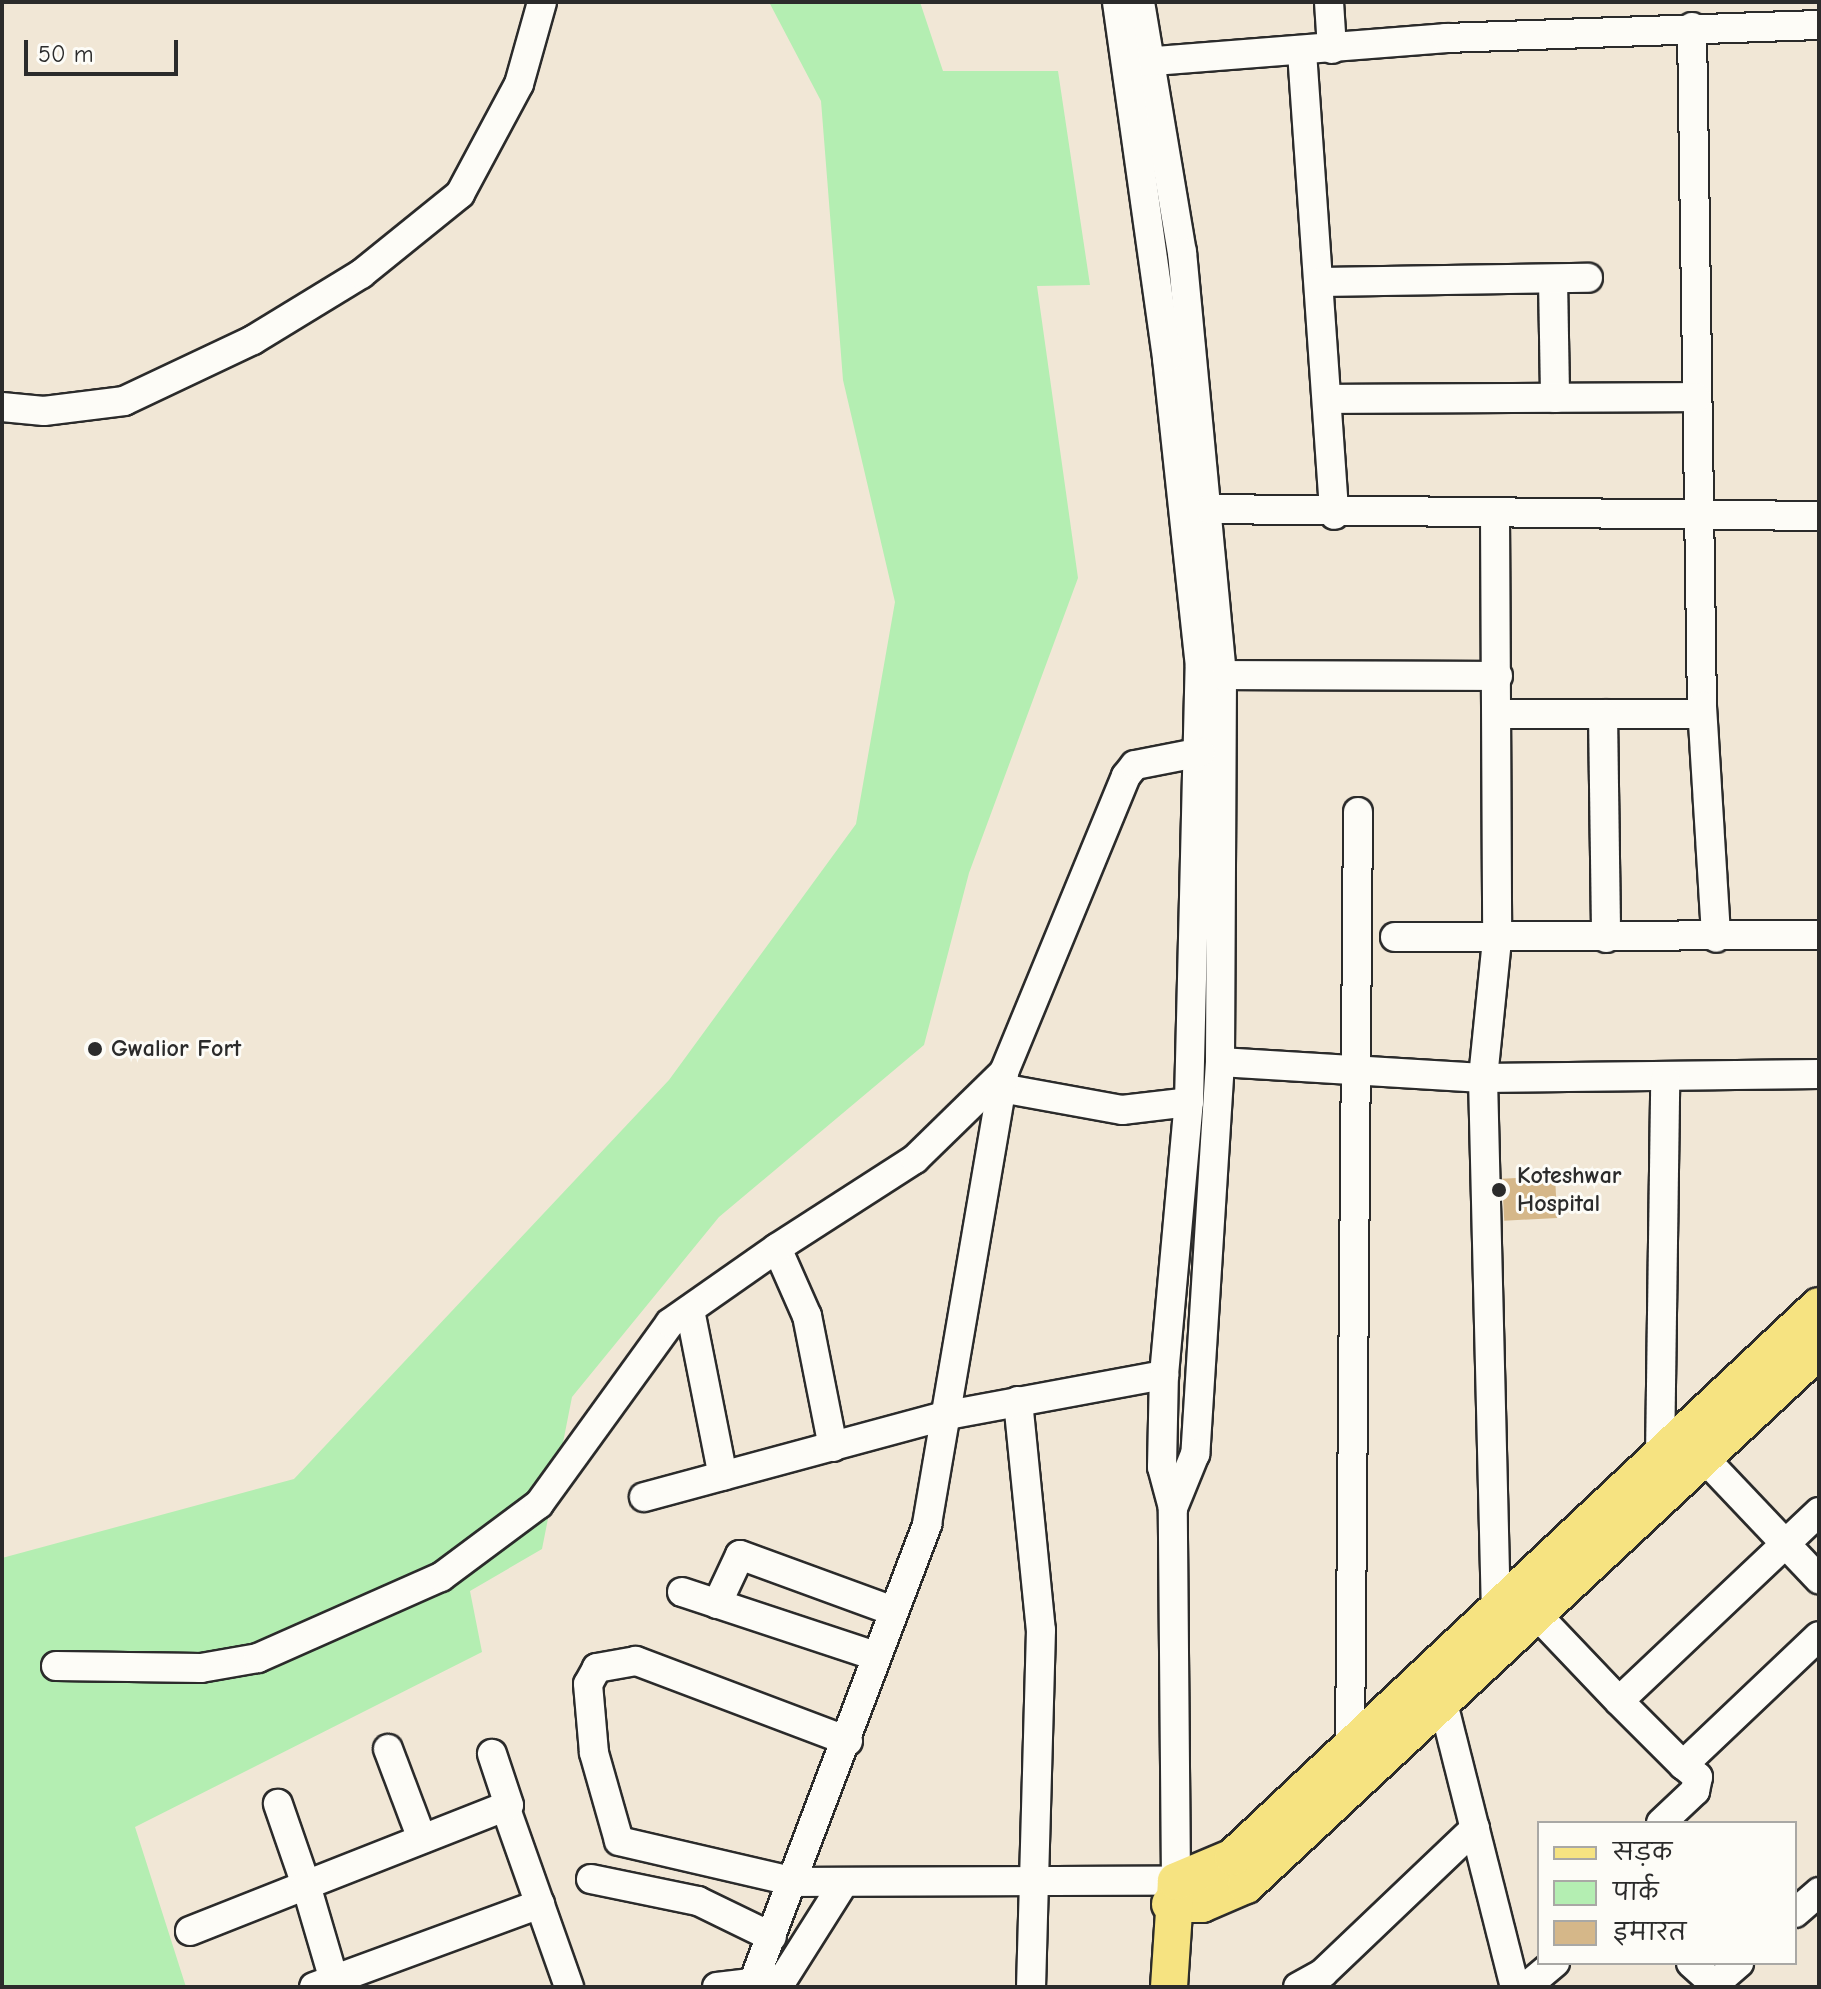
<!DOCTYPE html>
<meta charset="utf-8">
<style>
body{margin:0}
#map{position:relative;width:1821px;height:1989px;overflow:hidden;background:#f1e7d6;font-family:"Comic Neue","Playpen Sans Deva",sans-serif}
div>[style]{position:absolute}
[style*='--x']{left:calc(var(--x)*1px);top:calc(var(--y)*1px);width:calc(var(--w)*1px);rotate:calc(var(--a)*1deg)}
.green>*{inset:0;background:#b4eeb2}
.building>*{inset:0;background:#d5b789;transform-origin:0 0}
.roads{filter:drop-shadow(2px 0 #2b2b2b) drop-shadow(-2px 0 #2b2b2b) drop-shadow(0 2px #2b2b2b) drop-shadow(0 -2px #2b2b2b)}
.minor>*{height:28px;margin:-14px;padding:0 14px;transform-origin:14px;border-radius:14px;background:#fdfcf7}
.major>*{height:36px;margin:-18px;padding:0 18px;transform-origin:18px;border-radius:18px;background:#f6e381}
.dots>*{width:22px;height:22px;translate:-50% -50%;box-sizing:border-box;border:4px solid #fdfcf7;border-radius:50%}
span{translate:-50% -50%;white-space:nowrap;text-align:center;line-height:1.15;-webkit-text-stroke:6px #fdfcf7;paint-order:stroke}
.poi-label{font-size:24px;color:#2b2b2b;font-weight:700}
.left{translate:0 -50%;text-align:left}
.frame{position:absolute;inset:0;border:4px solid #2b2b2b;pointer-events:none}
.legend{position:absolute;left:1537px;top:1821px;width:260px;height:144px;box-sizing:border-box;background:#fdfcf7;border:2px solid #a9a8a5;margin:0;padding:10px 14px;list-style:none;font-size:24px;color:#2b2b2b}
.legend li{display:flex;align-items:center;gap:16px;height:40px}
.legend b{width:40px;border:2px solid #a9a8a5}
.scale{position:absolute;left:24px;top:40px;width:154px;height:36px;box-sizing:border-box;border:4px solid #2b2b2b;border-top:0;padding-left:10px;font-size:24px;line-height:28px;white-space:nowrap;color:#2b2b2b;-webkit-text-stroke:6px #fdfcf7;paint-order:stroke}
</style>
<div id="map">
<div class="green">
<div style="clip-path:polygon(769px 2px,920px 2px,943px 71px,1058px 71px,1090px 285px,1037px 286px,1078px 578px,969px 873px,924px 1045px,719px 1217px,572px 1397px,542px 1549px,470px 1591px,482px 1652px,135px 1827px,186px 1987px,2px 1987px,2px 1558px,294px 1479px,669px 1080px,856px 824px,895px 602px,843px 380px,821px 101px)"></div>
</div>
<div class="building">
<div style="left:1555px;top:1176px;width:42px;height:53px;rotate:87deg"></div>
</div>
<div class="roads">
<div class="minor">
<div style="--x:1140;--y:2;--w:254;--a:80.5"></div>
<div style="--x:1182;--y:252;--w:425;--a:84.6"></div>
<div style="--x:1222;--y:675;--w:387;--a:90.3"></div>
<div style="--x:1220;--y:1062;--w:393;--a:93.6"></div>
<div style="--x:1195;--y:1454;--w:58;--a:112.2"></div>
<div style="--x:1329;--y:2;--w:47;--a:86.3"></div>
<div style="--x:1692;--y:27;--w:679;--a:89.16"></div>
<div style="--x:1702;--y:706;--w:232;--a:86.5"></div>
<div style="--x:1302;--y:52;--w:464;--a:86"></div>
<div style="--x:1129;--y:63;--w:318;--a:-4.5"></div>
<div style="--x:1446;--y:38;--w:373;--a:-2"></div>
<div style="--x:1553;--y:279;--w:119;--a:89"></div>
<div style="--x:1319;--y:282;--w:269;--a:-0.9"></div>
<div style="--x:1328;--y:399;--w:368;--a:-0.3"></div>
<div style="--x:2;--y:407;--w:42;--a:5.4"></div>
<div style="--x:44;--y:411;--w:81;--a:-7.1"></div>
<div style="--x:124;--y:401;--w:143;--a:-25.3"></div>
<div style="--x:253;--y:340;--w:127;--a:-31.4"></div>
<div style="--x:361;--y:274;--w:127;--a:-38.9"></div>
<div style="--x:460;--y:194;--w:125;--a:-61.8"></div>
<div style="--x:519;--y:84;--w:85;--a:-74.3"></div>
<div style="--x:1210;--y:509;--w:609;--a:0.66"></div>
<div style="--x:1495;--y:516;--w:424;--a:89.7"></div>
<div style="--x:1497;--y:940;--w:139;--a:95.8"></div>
<div style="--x:1483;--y:1078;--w:536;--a:88.61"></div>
<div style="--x:1222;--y:675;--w:276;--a:0.2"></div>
<div style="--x:1497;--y:714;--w:205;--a:0"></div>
<div style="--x:1603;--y:714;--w:224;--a:89.2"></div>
<div style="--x:1395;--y:937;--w:424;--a:-0.3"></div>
<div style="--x:1220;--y:1062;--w:263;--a:3.5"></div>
<div style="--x:1483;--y:1078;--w:336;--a:-0.7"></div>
<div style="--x:1001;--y:1088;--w:123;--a:10.3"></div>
<div style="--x:1122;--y:1110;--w:67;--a:-6.8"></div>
<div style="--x:690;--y:1310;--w:169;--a:78.8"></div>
<div style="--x:1018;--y:1401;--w:230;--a:84.3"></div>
<div style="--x:1041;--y:1630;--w:357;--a:91.6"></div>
<div style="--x:833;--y:1447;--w:134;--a:-101.2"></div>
<div style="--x:807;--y:1316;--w:74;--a:-113.8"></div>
<div style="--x:777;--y:1248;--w:164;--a:-32.8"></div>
<div style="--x:915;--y:1159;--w:124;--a:-44.3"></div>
<div style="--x:1660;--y:1457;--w:377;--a:-89.2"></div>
<div style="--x:1705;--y:1459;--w:166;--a:46.5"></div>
<div style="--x:644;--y:1497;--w:315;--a:-15.1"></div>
<div style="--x:948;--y:1415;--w:220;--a:-10.5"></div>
<div style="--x:682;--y:1592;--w:203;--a:18.3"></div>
<div style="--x:717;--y:1604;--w:54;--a:-64.9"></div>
<div style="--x:740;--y:1555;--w:163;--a:20.1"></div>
<div style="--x:1539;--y:1617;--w:116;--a:46.4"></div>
<div style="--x:1619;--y:1701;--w:275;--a:-43.4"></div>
<div style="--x:56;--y:1666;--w:145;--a:0.8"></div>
<div style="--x:201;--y:1668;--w:58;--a:-10"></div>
<div style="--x:258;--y:1658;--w:200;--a:-23.9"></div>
<div style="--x:441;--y:1577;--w:122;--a:-36.7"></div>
<div style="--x:539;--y:1504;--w:223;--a:-54.1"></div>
<div style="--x:670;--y:1323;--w:131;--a:-35"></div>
<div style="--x:1619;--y:1701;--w:91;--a:45"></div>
<div style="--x:1683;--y:1765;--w:187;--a:-43.5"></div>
<div style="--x:1443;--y:1703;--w:293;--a:75.8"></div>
<div style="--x:848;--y:1741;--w:227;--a:-159.3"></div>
<div style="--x:636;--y:1661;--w:40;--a:170"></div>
<div style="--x:597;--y:1668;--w:18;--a:119"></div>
<div style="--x:588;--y:1684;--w:69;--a:85"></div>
<div style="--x:594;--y:1753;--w:91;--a:74.1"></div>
<div style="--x:619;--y:1841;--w:181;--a:13.1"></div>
<div style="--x:795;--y:1882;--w:381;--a:-0.2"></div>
<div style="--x:1176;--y:1881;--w:373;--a:-90.5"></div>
<div style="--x:1173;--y:1508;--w:42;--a:-105"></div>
<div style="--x:1162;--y:1467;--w:92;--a:-88.8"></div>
<div style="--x:1164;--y:1375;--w:274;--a:-84.8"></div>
<div style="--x:1189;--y:1102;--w:435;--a:-88.6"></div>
<div style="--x:1200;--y:667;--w:311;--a:-96.1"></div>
<div style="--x:1167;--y:358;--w:359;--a:-98"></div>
<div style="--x:1350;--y:1748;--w:936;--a:-89.51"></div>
<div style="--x:388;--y:1749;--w:96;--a:69.3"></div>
<div style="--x:505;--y:1806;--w:192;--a:70.5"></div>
<div style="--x:1661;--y:1823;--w:47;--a:-43.3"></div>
<div style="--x:1695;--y:1791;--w:14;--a:-78"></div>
<div style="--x:1698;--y:1777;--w:19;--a:-141"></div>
<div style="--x:591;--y:1879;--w:109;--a:11.6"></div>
<div style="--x:698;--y:1901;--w:82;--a:25.9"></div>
<div style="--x:1795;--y:1913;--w:32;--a:-41"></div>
<div style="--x:190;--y:1931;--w:125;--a:-21.6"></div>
<div style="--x:306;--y:1885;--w:86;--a:-109.1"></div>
<div style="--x:1691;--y:1963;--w:36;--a:42"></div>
<div style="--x:753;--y:1983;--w:491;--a:-69.2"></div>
<div style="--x:927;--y:1524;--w:459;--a:-80.3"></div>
<div style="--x:1004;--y:1072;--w:320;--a:-67.6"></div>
<div style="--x:1126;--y:776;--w:14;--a:-51"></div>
<div style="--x:1135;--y:765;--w:67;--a:-11.1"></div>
<div style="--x:1715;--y:1984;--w:32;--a:-41"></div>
<div style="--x:314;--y:1987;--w:241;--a:-20.2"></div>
<div style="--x:336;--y:1987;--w:106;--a:-106.4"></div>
<div style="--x:306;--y:1885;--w:218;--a:-21.5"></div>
<div style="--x:509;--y:1805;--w:54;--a:-108.4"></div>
<div style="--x:717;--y:1987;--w:66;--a:-6.9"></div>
<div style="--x:783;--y:1979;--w:112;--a:-57.7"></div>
<div style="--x:1298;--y:1987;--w:29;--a:-29"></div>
<div style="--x:1323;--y:1973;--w:210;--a:-43.6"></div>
<div style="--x:1526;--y:1987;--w:38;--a:-40"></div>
</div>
<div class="major">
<div style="--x:1170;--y:1904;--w:32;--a:0"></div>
<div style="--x:1202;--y:1904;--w:48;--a:-23.4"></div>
<div style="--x:1246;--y:1885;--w:784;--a:-43.04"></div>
<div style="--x:1169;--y:1987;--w:106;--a:-86.2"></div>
<div style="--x:1176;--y:1881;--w:62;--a:-22.8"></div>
<div style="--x:1233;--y:1857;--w:804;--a:-43.24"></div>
</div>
</div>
<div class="dots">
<div style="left:95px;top:1049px;background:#2b2b2b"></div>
<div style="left:1499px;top:1190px;background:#2b2b2b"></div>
</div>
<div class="poi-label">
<span class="left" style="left:111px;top:1049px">Gwalior Fort</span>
<span class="left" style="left:1517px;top:1190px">Koteshwar<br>Hospital</span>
</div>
<div class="frame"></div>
<ul class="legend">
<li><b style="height:10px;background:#f6e381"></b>सड़क</li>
<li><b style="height:22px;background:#b4eeb2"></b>पार्क</li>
<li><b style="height:22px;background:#d5b789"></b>इमारत</li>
</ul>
<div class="scale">50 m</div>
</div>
